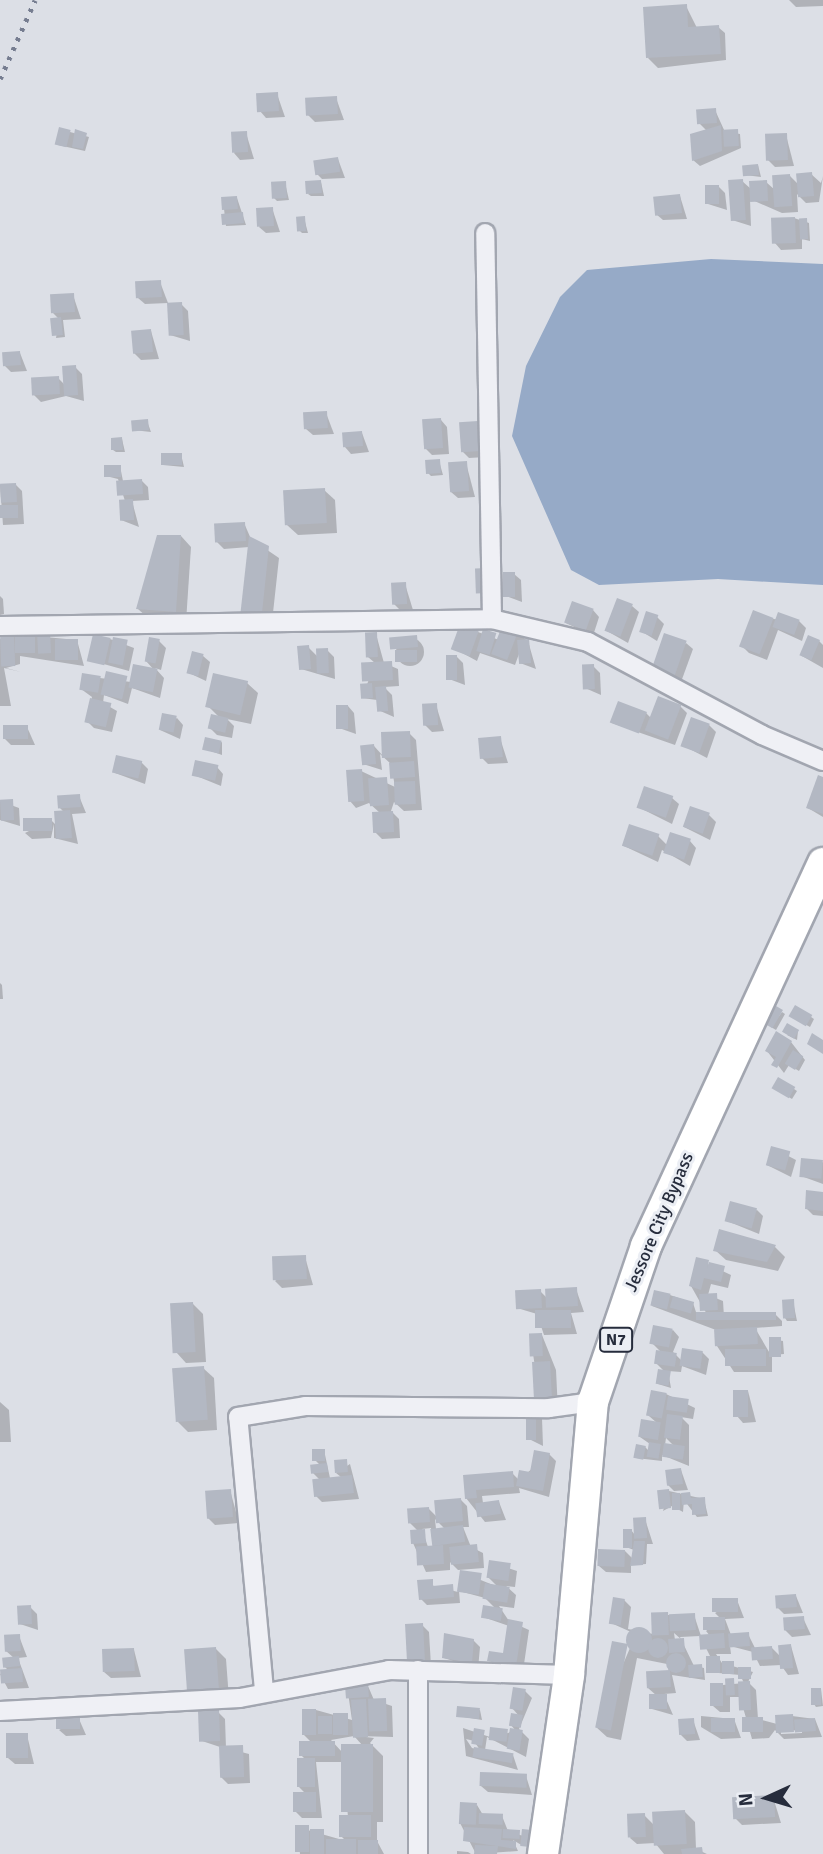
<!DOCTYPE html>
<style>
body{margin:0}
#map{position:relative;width:823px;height:1854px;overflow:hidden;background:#dcdfe6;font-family:Signika,sans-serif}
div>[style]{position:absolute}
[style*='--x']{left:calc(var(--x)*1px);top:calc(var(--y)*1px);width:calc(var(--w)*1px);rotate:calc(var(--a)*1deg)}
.water>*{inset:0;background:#96aac7}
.shadow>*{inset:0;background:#0003}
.round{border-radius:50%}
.building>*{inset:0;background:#b3b8c3;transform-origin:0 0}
.roads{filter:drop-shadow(2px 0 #a2a6b0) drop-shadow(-2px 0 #a2a6b0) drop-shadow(0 2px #a2a6b0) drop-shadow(0 -2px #a2a6b0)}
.minor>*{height:18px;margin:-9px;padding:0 9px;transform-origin:9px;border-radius:9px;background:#eff0f5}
.trunk>*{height:30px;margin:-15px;padding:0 15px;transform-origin:15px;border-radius:15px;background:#fff}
.rail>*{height:4.5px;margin-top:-2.25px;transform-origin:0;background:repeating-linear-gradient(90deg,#767d90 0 3.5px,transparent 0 10.5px)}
span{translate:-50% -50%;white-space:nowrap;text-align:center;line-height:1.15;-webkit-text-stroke:6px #ebeef4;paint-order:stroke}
.shield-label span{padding:2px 5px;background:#ebeef4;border:2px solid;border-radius:5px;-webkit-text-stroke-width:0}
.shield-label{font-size:16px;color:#262c3c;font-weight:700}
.street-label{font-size:18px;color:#262c3c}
.north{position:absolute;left:732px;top:1763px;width:70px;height:70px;-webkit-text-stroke:5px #ebeef4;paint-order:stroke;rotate:266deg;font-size:19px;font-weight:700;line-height:28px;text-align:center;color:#262c3c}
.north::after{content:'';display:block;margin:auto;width:24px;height:32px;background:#262c3c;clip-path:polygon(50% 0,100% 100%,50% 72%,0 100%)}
</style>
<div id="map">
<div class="water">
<div style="clip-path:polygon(711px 259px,823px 264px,823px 585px,718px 579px,599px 585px,571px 570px,512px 436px,526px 366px,560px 297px,587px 270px)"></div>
</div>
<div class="shadow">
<div style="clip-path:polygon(789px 0,823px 0,823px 6px,796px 7px)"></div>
<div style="clip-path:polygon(686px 6px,697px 28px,718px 27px,725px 33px,726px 60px,658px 68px,648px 58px)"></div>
<div style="clip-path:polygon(277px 94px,285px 117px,266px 118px,260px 111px)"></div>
<div style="clip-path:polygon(336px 98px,344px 120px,315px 122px,308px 115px)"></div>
<div style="clip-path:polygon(715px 110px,725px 132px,740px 134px,741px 148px,700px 166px,693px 160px,707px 131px,699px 123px)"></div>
<div style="clip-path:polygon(70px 132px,89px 137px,85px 151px,58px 145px)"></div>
<div style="clip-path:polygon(246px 133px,254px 159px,240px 160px,234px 153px)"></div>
<div style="clip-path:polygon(786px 135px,794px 166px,775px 167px,768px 160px)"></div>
<div style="clip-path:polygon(338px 159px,345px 178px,322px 179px,316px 173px)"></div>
<div style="clip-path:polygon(758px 165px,761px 177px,745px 175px)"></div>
<div style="clip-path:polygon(811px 174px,821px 183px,823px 176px,819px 202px,806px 203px,797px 194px,798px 212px,782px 213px,750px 199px,751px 226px,732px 220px,742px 181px,751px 189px,766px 182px,775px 190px,790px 176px,799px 185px)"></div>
<div style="clip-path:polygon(321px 182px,324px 196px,311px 196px,308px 194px)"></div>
<div style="clip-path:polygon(285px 183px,289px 200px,277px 201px,274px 198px)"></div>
<div style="clip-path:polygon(719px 187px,725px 193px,727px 210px,708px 204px)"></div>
<div style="clip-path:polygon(680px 196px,687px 219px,663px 220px,656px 214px)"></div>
<div style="clip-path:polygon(237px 198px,246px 225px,226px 226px,224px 209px)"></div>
<div style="clip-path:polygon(272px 208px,280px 232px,266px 233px,259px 227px)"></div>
<div style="clip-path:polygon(304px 218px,308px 233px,302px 233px,299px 230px)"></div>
<div style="clip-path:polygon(794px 218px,809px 223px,810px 241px,802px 239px,802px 249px,781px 250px,775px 243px)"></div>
<div style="clip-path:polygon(160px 282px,168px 303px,145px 304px,138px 298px)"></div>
<div style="clip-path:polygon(73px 295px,81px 319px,63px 320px,65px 337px,56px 338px,59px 319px,53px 313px)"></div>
<div style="clip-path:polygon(181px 304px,188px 311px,190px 341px,170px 335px)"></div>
<div style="clip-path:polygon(151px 331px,159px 359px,141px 360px,134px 353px)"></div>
<div style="clip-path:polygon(20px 353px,27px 371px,11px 372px,4px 365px)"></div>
<div style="clip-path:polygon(75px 367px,82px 374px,84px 401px,66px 396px,41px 402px,34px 395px,58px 378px,64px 384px)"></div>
<div style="clip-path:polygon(326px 413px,334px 434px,313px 435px,306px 429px)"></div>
<div style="clip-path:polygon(441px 420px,447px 427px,449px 454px,432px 455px,426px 449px)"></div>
<div style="clip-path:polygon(147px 421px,151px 432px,133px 430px)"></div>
<div style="clip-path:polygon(477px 423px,484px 429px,486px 457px,469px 458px,462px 451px)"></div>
<div style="clip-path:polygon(362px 433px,369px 452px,351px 454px,345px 447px)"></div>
<div style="clip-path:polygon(122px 439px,125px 452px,116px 452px,113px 450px)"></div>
<div style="clip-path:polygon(181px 454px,184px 467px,163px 465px)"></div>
<div style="clip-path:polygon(439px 461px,443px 475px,431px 476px,428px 473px)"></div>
<div style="clip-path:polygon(466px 463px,475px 497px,458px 498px,451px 492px)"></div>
<div style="clip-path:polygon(120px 466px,123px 481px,141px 480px,148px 487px,149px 500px,132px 501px,139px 527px,121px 520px,125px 501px,118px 479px,106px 476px)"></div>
<div style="clip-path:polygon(15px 484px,22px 491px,24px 524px,3px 525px,0 485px)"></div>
<div style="clip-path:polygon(324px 490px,335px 500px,337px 533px,298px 535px,287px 525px)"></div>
<div style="clip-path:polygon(244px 523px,251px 539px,279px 558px,272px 622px,252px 626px,249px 547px,224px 549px,217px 542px)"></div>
<div style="clip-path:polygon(181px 536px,191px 547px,186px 622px,149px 619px,138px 609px)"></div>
<div style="clip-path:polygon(514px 574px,521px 580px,522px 602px,506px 596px)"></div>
<div style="clip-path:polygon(405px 584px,413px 610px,401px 611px,394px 604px)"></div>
<div style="clip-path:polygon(0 596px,3px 599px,4px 614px,0 615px)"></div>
<div style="clip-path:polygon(632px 606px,639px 612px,628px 643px,607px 631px)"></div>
<div style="clip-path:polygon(593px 610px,599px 617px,593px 636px,566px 623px)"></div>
<div style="clip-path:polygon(657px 617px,664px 624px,657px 641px,641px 631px)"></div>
<div style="clip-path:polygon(773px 619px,799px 621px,806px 628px,802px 641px,778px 630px,767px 660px,749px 653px,742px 646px)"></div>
<div style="clip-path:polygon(478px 632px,499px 640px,517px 633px,528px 641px,536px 669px,520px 663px,520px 651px,515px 665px,480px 653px,477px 661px,453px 648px)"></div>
<div style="clip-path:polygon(13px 634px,77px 640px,84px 666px,20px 656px,20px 664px,6px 668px,21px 672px,4px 668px,11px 706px,0 706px,0 639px)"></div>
<div style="clip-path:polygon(376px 634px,384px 663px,398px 669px,399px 686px,384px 687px,392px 695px,394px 717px,378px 710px,377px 700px,362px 698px,375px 663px,368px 657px)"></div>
<div class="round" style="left:396px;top:638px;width:28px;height:28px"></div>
<div style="clip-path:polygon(110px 639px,134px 648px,129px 671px,89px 660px)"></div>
<div style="clip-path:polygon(159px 641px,166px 648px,161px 670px,155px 668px,164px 678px,160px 698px,132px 688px,128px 704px,104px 695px,103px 703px,117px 711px,112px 732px,94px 728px,87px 721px,92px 697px,81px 689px,100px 678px,131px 682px,155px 671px,146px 661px)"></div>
<div style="clip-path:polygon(819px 641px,823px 645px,823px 668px,802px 656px)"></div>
<div style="clip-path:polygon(686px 643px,693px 649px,681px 682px,660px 674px)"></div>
<div style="clip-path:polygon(308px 647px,318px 657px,327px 650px,334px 657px,335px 679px,301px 669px)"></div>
<div style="clip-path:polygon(203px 656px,210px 662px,206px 681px,189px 673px)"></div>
<div style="clip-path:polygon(456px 656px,463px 663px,465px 685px,449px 679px)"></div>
<div style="clip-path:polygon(593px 666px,600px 673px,601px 695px,585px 688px)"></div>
<div style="clip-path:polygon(247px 683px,258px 693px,251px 724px,227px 719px,234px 726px,232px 738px,217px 735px,210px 728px,219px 717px,208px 706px)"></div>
<div style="clip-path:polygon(436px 705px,444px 731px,432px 732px,425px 725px)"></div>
<div style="clip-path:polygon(348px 706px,354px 713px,356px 734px,339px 728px)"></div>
<div style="clip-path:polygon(680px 706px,687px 713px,675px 745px,612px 723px,646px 713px,652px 719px)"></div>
<div style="clip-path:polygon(177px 718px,183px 725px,180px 739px,160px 730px)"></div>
<div style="clip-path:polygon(709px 725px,716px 732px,707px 758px,682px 745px)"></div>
<div style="clip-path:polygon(27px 727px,35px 745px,11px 745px,4px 738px)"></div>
<div style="clip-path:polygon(409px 733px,416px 740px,422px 810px,404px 811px,394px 802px,391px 811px,399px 819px,400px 838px,382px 839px,375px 832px,380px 813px,369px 803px,356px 808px,350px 801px,361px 771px,395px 787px,391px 764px,380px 754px,382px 770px,363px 764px,374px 746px,384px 757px)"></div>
<div style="clip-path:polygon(500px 738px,508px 763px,488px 764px,481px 757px)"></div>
<div style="clip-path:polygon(222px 742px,222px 755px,205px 749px)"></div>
<div style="clip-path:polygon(141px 762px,148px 769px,145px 784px,115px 773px)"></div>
<div style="clip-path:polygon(217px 767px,223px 774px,221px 786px,194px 775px)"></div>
<div style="clip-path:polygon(823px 779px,823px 817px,808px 808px)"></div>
<div style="clip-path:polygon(79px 796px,86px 813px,72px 814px,78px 844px,54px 838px,54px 824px,51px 838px,32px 839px,25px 833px,51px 820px,56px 825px,64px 812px,59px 807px)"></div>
<div style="clip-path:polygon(672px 798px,679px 804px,672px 824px,638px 807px)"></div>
<div style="clip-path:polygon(0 801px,19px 808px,20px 826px,0 820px)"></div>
<div style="clip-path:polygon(709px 815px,716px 822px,710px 840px,684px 827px)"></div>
<div style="clip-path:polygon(658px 836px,667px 845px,690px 841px,696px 848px,690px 866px,662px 850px,658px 862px,624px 846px)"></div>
<div style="clip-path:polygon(0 983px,2px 985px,3px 999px,0 999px)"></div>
<div style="clip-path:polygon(796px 1007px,814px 1019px,810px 1027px,794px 1018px)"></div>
<div style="clip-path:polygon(782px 1012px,785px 1014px,776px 1030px,771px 1027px)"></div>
<div style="clip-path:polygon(798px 1031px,797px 1040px,787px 1035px)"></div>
<div style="clip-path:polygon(791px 1042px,805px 1060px,799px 1071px,789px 1065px,784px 1073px,767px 1051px)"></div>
<div style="clip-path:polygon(779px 1079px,797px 1091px,792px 1099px,777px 1090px)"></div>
<div style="clip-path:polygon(773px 1148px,796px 1160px,791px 1177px,767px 1165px)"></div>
<div style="clip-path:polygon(823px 1162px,823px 1184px,801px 1176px)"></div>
<div style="clip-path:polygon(823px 1194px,823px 1216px,813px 1215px,806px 1208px)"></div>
<div style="clip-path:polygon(757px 1210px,763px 1216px,759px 1234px,727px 1221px)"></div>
<div style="clip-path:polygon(775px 1247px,785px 1257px,778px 1271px,726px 1260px,715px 1250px)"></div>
<div style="clip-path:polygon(305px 1257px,313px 1285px,282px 1288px,275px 1281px)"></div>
<div style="clip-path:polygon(697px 1259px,731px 1275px,728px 1288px,711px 1284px,708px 1295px,723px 1301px,724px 1317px,775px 1314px,782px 1321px,782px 1326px,755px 1328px,772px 1357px,771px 1339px,783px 1341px,784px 1354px,772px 1355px,772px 1372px,734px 1372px,717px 1346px,716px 1330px,652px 1306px,670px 1295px,693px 1303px,698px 1318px,709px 1318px,691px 1286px)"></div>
<div style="clip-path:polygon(576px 1289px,584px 1312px,571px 1313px,577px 1334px,542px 1335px,556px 1370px,558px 1411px,542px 1411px,530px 1335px,544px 1335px,537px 1314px,517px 1308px,540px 1291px,547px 1298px)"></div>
<div style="clip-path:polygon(793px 1301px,797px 1321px,787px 1321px,785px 1318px)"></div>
<div style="clip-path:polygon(192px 1303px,203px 1314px,206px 1362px,186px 1363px,176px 1352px)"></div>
<div style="clip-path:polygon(673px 1330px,679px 1337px,673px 1352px,682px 1361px,702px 1352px,709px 1359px,706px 1375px,682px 1366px,681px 1372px,668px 1371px,671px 1388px,658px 1384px,665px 1372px,656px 1363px,662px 1353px,652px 1343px)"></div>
<div style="clip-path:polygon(203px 1368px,214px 1378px,217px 1430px,188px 1432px,178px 1422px)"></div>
<div style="clip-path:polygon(748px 1391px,756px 1422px,743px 1423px,737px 1416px)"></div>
<div style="clip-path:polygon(evenodd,666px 1394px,695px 1408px,693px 1419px,681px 1417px,689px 1425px,689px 1466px,662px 1455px,662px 1461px,636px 1458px,645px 1447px,649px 1451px,650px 1444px,640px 1437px,657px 1423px,649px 1416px,666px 1394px,666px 1438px,674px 1446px,665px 1445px,666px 1438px)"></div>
<div style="clip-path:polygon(0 1402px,9px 1410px,11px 1442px,0 1442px)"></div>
<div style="clip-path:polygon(535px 1412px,542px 1418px,543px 1446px,529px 1439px)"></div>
<div style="clip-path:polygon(324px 1450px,330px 1478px,341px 1477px,336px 1473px,350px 1464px,359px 1499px,322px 1502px,315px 1495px,319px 1479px,313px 1473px,320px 1465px,315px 1460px)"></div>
<div style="clip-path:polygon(549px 1454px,556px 1461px,549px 1497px,519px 1488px,520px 1493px,482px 1496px,483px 1503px,499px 1502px,506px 1520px,485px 1522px,466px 1498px,465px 1477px,512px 1473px,519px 1480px)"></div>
<div style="clip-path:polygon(681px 1470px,688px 1490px,674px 1491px,667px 1484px)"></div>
<div style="clip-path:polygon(230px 1490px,239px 1523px,215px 1525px,208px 1518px)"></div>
<div style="clip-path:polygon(669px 1491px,704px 1499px,708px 1516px,697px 1517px,684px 1500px,683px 1512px,672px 1506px,663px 1511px)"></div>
<div style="clip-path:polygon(evenodd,461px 1500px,467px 1506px,469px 1527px,463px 1527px,471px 1547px,483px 1553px,484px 1568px,458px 1570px,450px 1562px,450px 1570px,426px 1572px,413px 1543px,419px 1532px,410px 1523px,428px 1508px,438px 1518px,461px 1500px,435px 1519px,444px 1528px,436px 1529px,435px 1519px,461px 1500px,431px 1528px,433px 1547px,428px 1547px,422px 1529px,431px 1528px)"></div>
<div style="clip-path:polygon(645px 1519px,653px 1544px,647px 1544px,646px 1564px,631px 1565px,631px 1573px,606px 1572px,599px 1566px,625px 1551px,633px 1559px,634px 1550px,626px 1547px,631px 1530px,635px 1535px)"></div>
<div style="clip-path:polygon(490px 1562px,517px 1571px,515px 1587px,506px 1586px,516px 1595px,514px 1608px,499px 1606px,509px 1621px,529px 1630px,523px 1671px,489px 1661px,490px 1653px,504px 1655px,509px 1626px,483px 1617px,484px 1607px,496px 1609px,485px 1598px,459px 1591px,460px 1603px,427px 1605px,421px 1599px,419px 1582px,458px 1592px,461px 1572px,498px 1587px,488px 1577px)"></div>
<div style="clip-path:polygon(796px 1596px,803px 1613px,784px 1614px,778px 1608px)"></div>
<div style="clip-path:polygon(evenodd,624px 1600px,631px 1607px,628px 1629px,653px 1634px,652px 1615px,694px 1615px,701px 1636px,710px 1636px,706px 1631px,721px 1619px,715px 1613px,737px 1600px,744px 1618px,725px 1619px,731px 1635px,748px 1634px,755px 1648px,771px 1647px,781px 1657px,791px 1646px,799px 1674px,788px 1675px,781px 1665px,760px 1666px,753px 1652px,730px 1646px,731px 1654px,716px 1654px,722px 1663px,753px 1672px,748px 1682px,756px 1690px,758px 1719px,777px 1724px,792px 1716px,815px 1719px,822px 1737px,784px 1739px,775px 1730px,769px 1738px,752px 1739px,740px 1697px,730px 1697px,730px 1712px,720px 1712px,713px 1706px,723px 1685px,744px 1683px,740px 1675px,708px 1672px,711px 1658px,700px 1636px,680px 1637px,694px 1666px,704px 1668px,705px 1680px,672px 1675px,676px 1693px,664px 1694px,673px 1715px,652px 1709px,657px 1696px,648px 1688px,669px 1672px,667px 1664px,637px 1658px,621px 1740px,607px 1737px,596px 1727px,630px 1648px,631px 1632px,611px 1623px,624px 1600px,674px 1633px,682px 1640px,675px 1640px,674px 1633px,624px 1600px,802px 1730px,802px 1733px,781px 1734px,781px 1731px,802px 1730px)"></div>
<div style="clip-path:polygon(30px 1607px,37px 1614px,38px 1630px,20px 1624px)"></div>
<div style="clip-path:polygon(803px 1618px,811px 1635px,792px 1637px,785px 1630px)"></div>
<div style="clip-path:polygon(422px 1625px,429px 1632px,431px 1666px,416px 1667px,410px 1661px)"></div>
<div style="clip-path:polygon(19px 1636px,27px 1657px,18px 1658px,29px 1688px,8px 1689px,0 1674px,9px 1671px,4px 1666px,14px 1658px,6px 1651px)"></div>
<div style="clip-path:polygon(473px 1640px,480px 1647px,478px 1669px,444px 1658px)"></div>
<div style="clip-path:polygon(216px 1649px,226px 1659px,229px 1699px,198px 1701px,188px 1690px)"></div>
<div style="clip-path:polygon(134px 1650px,141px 1677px,111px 1678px,104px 1672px)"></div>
<div style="clip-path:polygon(evenodd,347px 1686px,368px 1686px,374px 1700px,392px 1706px,393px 1737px,358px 1736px,374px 1738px,370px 1743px,383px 1756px,383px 1822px,377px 1822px,377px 1841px,384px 1854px,300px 1854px,297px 1827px,346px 1841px,341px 1836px,348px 1817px,343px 1762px,316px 1762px,322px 1818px,302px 1818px,295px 1811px,306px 1794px,299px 1787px,306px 1760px,301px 1755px,312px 1743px,304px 1735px,316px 1710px,352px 1720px,347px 1686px,354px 1736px,363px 1746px,342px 1752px,331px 1740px,354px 1736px)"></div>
<div style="clip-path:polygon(821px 1689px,823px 1706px,816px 1707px,814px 1704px)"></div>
<div style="clip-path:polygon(evenodd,525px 1691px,532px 1698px,519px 1729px,529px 1739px,526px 1757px,487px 1737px,485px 1750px,513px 1755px,518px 1770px,466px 1756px,463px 1728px,490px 1737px,516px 1731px,511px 1725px,519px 1716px,512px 1708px,525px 1691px,466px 1739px,474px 1741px,480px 1750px,472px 1748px,466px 1739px)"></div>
<div style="clip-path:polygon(480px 1710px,482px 1720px,458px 1716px)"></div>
<div style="clip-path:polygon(218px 1712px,225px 1719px,226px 1748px,249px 1754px,250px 1783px,228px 1784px,221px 1777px,220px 1747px,202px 1741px)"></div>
<div style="clip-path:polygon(701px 1716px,734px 1719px,741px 1738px,721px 1739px,701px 1727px)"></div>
<div style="clip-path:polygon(79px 1719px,86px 1735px,66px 1736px,59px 1730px)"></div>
<div style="clip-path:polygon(693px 1720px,700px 1740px,687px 1741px,680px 1734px)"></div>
<div style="clip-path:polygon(27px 1735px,34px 1764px,15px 1764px,8px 1758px)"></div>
<div style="clip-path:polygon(526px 1776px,532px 1795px,488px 1792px,481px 1786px)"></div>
<div style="clip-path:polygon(773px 1797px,781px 1823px,742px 1825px,735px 1818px)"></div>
<div style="clip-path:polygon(477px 1805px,483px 1815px,502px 1816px,508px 1831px,523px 1836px,523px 1846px,513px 1840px,518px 1851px,476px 1854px,460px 1823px)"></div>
<div style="clip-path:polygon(685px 1812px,695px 1822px,696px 1849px,707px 1854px,664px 1854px,655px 1843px,637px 1844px,630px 1838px,644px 1815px,654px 1825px)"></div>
<div style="clip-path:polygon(457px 1851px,468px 1852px,471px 1854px,457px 1854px)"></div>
</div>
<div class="building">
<div style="clip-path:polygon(687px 4px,688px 27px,719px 25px,721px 54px,646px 58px,643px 7px)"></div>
<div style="left:278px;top:92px;width:19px;height:22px;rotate:87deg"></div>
<div style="left:337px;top:96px;width:18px;height:32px;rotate:87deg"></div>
<div style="left:716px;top:108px;width:15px;height:20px;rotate:86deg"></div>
<div style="clip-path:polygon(721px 125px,722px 151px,692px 161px,690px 134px)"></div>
<div style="left:59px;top:127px;width:12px;height:18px;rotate:14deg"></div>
<div style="clip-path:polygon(75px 129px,87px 133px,83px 149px,72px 147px)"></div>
<div style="left:738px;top:129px;width:17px;height:15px;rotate:87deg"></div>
<div style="left:247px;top:131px;width:21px;height:16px;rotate:87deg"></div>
<div style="left:787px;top:133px;width:27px;height:22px;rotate:88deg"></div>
<div style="left:338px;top:157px;width:15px;height:25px;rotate:82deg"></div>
<div style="left:758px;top:164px;width:11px;height:16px;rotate:85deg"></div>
<div style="left:812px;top:172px;width:24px;height:16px;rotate:85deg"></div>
<div style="left:790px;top:174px;width:32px;height:18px;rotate:86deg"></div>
<div style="left:743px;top:179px;width:41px;height:15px;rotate:86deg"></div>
<div style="left:321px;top:180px;width:13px;height:16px;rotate:86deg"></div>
<div style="left:767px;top:180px;width:21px;height:18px;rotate:87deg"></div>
<div style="left:286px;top:181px;width:17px;height:15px;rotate:87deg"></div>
<div style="left:705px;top:185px;width:14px;height:19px"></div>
<div style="left:680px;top:194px;width:19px;height:27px;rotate:84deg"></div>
<div style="left:237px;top:196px;width:13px;height:16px;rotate:86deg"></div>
<div style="left:273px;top:207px;width:19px;height:17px;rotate:87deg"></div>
<div style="left:243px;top:212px;width:11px;height:22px;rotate:85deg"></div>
<div style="left:305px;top:216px;width:15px;height:9px;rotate:86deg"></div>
<div style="left:795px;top:217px;width:26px;height:24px;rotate:88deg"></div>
<div style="left:807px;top:218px;width:21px;height:8px;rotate:87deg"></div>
<div style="left:161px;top:280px;width:17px;height:26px;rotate:87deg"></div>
<div style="left:74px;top:293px;width:19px;height:24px;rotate:87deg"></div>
<div style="left:182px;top:302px;width:33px;height:15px;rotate:87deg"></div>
<div style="left:61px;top:317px;width:18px;height:11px;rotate:84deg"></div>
<div style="left:151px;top:329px;width:23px;height:20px;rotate:85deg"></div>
<div style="left:20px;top:351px;width:14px;height:18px;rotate:86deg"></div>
<div style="left:76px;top:365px;width:30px;height:14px;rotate:86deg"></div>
<div style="left:59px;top:376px;width:18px;height:28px;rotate:87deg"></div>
<div style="left:327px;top:411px;width:17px;height:24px;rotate:87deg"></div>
<div style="left:441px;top:418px;width:30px;height:19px;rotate:86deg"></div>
<div style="left:148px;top:419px;width:11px;height:17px;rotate:85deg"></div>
<div style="left:478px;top:421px;width:30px;height:19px;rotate:86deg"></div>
<div style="left:362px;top:431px;width:15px;height:20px;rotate:86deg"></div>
<div style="clip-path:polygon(122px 437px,123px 450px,111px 450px,111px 438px)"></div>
<div style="left:161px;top:453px;width:21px;height:12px"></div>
<div style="left:440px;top:459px;width:14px;height:15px;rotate:86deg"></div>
<div style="left:467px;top:461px;width:30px;height:19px;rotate:86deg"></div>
<div style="left:104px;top:465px;width:17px;height:12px"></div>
<div style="left:142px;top:479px;width:15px;height:26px;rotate:86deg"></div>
<div style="left:16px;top:483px;width:19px;height:16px;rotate:87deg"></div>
<div style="left:325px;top:488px;width:35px;height:42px;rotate:87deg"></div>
<div style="left:133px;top:499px;width:21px;height:14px;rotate:87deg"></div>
<div style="left:18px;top:505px;width:13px;height:18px;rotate:90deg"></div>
<div style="left:245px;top:522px;width:19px;height:31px;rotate:87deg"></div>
<div style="clip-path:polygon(157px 535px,181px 535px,176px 612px,136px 609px)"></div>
<div style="clip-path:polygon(249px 536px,269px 546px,262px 613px,240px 617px)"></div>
<div style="left:487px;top:568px;width:25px;height:12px;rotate:88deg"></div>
<div style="left:503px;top:572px;width:12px;height:25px"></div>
<div style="left:406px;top:582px;width:22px;height:15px;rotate:87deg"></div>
<div style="left:617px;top:598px;width:17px;height:35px;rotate:21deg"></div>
<div style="left:572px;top:601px;width:23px;height:23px;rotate:20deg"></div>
<div style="left:753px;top:610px;width:22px;height:39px;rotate:21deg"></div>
<div style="left:646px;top:611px;width:13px;height:22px;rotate:18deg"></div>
<div style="left:778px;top:612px;width:23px;height:16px;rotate:20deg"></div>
<div style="left:460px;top:624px;width:20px;height:27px;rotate:20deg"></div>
<div style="left:502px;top:626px;width:17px;height:30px;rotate:21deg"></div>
<div style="left:483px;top:629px;width:14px;height:23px;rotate:17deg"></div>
<div style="left:14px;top:632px;width:34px;height:14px;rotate:88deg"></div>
<div style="left:50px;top:632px;width:21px;height:13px;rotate:87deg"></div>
<div style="left:377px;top:632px;width:25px;height:12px;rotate:88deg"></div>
<div style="left:35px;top:633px;width:20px;height:20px;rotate:90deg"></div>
<div style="left:664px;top:633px;width:24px;height:37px;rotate:19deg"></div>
<div style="left:93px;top:634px;width:18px;height:28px;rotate:13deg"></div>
<div style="left:417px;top:635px;width:12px;height:28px;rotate:85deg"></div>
<div style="left:808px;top:635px;width:13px;height:22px;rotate:23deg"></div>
<div style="left:113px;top:637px;width:15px;height:26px;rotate:11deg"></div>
<div style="left:149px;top:637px;width:11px;height:25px;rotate:10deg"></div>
<div style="left:55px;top:639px;width:23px;height:21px"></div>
<div style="left:529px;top:639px;width:24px;height:12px;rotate:85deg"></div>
<div style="left:309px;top:645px;width:24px;height:12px;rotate:85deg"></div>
<div style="left:328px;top:648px;width:25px;height:12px;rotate:88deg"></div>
<div style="left:417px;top:650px;width:12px;height:22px;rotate:90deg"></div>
<div style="left:192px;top:651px;width:12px;height:23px;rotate:14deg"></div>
<div style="left:446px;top:655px;width:11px;height:25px"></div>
<div style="left:392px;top:661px;width:19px;height:31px;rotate:87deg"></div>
<div style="left:133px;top:664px;width:25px;height:24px;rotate:11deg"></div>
<div style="left:594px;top:664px;width:25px;height:12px;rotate:88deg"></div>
<div style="left:106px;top:671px;width:22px;height:24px;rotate:13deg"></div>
<div style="left:82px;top:673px;width:19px;height:17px;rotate:9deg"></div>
<div style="left:213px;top:673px;width:36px;height:35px;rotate:13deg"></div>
<div style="left:372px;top:683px;width:15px;height:12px;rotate:86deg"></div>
<div style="left:386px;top:686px;width:25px;height:11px;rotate:85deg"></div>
<div style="left:658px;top:696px;width:25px;height:37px;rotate:21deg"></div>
<div style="left:90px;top:698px;width:22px;height:25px;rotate:13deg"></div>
<div style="left:618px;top:701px;width:31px;height:23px;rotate:21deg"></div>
<div style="left:437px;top:703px;width:22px;height:15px;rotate:87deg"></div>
<div style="left:336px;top:705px;width:12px;height:24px"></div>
<div style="left:162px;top:713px;width:15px;height:17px;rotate:11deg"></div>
<div style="left:211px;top:714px;width:18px;height:15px;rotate:13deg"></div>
<div style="left:691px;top:717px;width:20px;height:31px;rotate:20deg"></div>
<div style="left:3px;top:725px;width:25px;height:14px"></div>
<div style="left:410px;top:731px;width:26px;height:29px;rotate:88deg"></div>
<div style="left:501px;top:736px;width:21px;height:23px;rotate:85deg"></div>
<div style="left:205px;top:737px;width:17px;height:13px;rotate:13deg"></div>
<div style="left:374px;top:744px;width:20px;height:14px;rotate:84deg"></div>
<div style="left:116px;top:755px;width:27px;height:18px;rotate:13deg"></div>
<div style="left:195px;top:760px;width:24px;height:16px;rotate:12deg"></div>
<div style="left:414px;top:761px;width:16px;height:25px;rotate:86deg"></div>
<div style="left:362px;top:769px;width:32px;height:16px;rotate:86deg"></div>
<div style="clip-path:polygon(818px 775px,823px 777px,823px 814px,806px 808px)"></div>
<div style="left:387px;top:777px;width:28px;height:19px;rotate:86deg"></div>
<div style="left:415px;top:781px;width:23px;height:21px;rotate:88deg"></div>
<div style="left:644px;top:786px;width:31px;height:23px;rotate:19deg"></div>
<div style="left:80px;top:794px;width:13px;height:23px;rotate:86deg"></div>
<div style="left:13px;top:799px;width:21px;height:13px;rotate:87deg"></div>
<div style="left:690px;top:806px;width:21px;height:22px;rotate:19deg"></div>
<div style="left:70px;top:810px;width:28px;height:16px;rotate:86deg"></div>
<div style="left:393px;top:811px;width:21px;height:21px;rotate:87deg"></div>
<div style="left:52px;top:818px;width:13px;height:29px;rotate:90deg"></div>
<div style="left:629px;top:824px;width:32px;height:23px;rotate:18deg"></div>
<div style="left:670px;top:832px;width:22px;height:22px;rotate:18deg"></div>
<div style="left:795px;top:1005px;width:20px;height:13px;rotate:30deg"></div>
<div style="left:776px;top:1006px;width:8px;height:21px;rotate:30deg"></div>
<div style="left:787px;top:1023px;width:14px;height:10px;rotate:30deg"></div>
<div style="clip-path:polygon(776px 1031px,792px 1041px,777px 1068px,771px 1065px,776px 1057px,765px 1051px)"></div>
<div style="clip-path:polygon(812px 1033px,823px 1040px,823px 1054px,807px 1044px)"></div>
<div style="left:793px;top:1050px;width:12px;height:16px;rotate:31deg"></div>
<div style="left:778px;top:1077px;width:20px;height:13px;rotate:30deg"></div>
<div style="left:771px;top:1146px;width:20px;height:20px;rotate:15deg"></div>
<div style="left:801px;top:1158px;width:22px;height:19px;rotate:5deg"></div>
<div style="clip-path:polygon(806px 1190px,823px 1192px,823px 1211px,805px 1209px)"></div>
<div style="left:730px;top:1201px;width:28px;height:21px;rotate:15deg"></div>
<div style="clip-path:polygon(719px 1229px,776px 1245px,767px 1262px,713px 1251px)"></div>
<div style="left:306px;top:1255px;width:24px;height:34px;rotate:88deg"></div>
<div style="clip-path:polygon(696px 1257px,709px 1260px,707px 1269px,709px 1262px,725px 1266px,721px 1282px,704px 1278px,701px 1290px,689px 1286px)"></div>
<div style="left:577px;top:1287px;width:19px;height:32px;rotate:87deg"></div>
<div style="left:541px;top:1289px;width:19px;height:26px;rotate:87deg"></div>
<div style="left:654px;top:1290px;width:17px;height:16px;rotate:13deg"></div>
<div style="left:717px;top:1293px;width:17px;height:18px;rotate:87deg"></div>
<div style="left:673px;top:1296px;width:22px;height:12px;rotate:16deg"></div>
<div style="left:794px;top:1299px;width:19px;height:12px;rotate:87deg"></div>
<div style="left:193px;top:1302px;width:50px;height:23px;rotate:87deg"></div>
<div style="left:571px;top:1310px;width:18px;height:36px;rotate:90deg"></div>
<div style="left:776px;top:1312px;width:8px;height:80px;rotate:90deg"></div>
<div style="left:653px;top:1325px;width:20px;height:19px;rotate:11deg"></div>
<div style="left:757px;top:1327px;width:17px;height:43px;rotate:87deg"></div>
<div style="left:542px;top:1333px;width:23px;height:13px;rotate:88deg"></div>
<div style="left:769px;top:1337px;width:12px;height:20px"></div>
<div style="left:682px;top:1348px;width:21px;height:18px;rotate:8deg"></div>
<div style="left:725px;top:1349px;width:41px;height:17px"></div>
<div style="left:656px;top:1350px;width:21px;height:14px;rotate:8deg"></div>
<div style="left:550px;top:1361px;width:44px;height:18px;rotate:87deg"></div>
<div style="left:204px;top:1366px;width:54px;height:32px;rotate:86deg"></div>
<div style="left:658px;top:1369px;width:13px;height:15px;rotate:9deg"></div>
<div style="left:651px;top:1390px;width:16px;height:26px;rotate:11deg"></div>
<div style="left:733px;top:1390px;width:15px;height:27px"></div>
<div style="left:668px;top:1396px;width:21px;height:14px;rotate:8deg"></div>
<div style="left:526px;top:1410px;width:10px;height:30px"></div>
<div style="left:667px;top:1414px;width:16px;height:24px;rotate:7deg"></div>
<div style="left:641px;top:1419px;width:20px;height:18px;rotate:9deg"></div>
<div style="left:649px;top:1442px;width:12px;height:15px;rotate:9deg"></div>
<div style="left:664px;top:1443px;width:21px;height:14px;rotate:8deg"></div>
<div style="left:636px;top:1444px;width:10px;height:14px;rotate:11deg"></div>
<div style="left:312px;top:1449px;width:13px;height:12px"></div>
<div style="clip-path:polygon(534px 1450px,550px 1453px,543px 1491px,516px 1486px,519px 1470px,530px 1472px)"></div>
<div style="left:347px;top:1459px;width:13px;height:13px;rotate:86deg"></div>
<div style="left:327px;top:1463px;width:9px;height:17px;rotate:84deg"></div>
<div style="left:681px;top:1468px;width:16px;height:16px;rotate:83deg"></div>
<div style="clip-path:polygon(513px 1471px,514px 1487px,476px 1490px,477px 1498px,465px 1499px,463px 1475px)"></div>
<div style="left:352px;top:1475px;width:18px;height:40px;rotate:84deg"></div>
<div style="left:231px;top:1489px;width:28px;height:26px;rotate:86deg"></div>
<div style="left:669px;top:1489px;width:19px;height:12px;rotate:84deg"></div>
<div style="clip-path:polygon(690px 1492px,691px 1498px,705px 1497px,706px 1514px,692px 1515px,692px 1504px,682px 1505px,681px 1493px)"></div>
<div style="left:672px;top:1493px;width:8px;height:17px"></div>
<div style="left:461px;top:1498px;width:23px;height:27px;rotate:85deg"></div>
<div style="left:499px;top:1500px;width:14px;height:24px;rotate:82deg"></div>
<div style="left:429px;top:1507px;width:15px;height:22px;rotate:86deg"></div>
<div style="left:646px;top:1517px;width:21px;height:13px;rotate:87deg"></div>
<div style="left:463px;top:1525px;width:17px;height:33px;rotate:83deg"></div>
<div style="left:425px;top:1529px;width:14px;height:15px;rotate:86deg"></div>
<div style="left:623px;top:1529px;width:9px;height:19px"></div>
<div style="clip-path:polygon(634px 1541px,645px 1541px,643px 1565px,630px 1566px)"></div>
<div style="left:477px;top:1544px;width:18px;height:28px;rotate:84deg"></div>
<div style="left:443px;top:1545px;width:19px;height:27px;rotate:87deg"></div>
<div style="left:598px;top:1549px;width:27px;height:17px;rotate:2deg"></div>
<div style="left:489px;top:1560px;width:22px;height:18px;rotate:8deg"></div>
<div style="left:460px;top:1570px;width:22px;height:22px;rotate:8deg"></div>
<div style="clip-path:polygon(433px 1579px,433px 1586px,453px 1584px,454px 1597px,419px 1600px,417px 1580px)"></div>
<div style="left:485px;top:1583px;width:25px;height:16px;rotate:9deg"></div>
<div style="left:796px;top:1594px;width:13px;height:21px;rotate:86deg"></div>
<div style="left:613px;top:1597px;width:12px;height:27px;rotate:9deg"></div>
<div style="left:738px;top:1598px;width:14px;height:26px;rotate:90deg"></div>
<div style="left:31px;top:1605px;width:19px;height:14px;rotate:87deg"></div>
<div style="left:483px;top:1605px;width:20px;height:13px;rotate:9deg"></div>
<div style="left:668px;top:1612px;width:23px;height:17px;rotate:88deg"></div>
<div style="left:695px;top:1613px;width:17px;height:26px;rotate:87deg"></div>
<div style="left:804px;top:1616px;width:13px;height:21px;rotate:86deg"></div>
<div style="left:725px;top:1617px;width:13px;height:22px;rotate:90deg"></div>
<div style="clip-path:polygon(508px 1619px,523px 1622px,516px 1666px,487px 1661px,489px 1651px,503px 1653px)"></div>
<div style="left:423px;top:1623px;width:37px;height:18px;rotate:87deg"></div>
<div class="round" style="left:626px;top:1627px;width:26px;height:26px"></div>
<div style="left:749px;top:1632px;width:14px;height:21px;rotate:86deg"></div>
<div style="clip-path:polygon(444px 1633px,474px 1639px,472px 1663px,442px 1658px)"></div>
<div style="left:724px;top:1633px;width:15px;height:25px;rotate:86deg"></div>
<div style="left:20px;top:1634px;width:17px;height:16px;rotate:87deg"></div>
<div style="left:684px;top:1638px;width:14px;height:16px;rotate:86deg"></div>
<div class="round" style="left:648px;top:1638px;width:20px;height:20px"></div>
<div style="left:612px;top:1641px;width:16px;height:88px;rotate:11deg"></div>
<div style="left:791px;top:1644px;width:24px;height:13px;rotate:85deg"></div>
<div style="left:772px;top:1646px;width:13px;height:21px;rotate:86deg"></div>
<div style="left:216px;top:1647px;width:42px;height:32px;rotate:86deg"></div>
<div style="left:134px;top:1648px;width:23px;height:32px;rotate:88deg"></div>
<div class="round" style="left:666px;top:1653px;width:20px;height:20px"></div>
<div style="left:19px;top:1656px;width:10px;height:17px;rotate:84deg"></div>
<div style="left:706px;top:1656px;width:14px;height:17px"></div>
<div style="left:722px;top:1661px;width:12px;height:13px"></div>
<div style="left:702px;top:1664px;width:13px;height:14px;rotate:86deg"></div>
<div style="left:751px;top:1667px;width:12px;height:13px;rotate:90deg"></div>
<div style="left:22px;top:1668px;width:14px;height:22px;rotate:86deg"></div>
<div style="left:670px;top:1670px;width:17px;height:24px;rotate:87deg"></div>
<div style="left:734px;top:1678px;width:17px;height:9px;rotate:87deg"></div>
<div style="left:750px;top:1681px;width:29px;height:12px;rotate:88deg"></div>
<div style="left:710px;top:1683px;width:13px;height:23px"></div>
<div style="left:368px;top:1684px;width:13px;height:23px;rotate:86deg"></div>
<div style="left:513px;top:1687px;width:13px;height:22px;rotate:9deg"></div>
<div style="left:811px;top:1688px;width:10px;height:17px"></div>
<div style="left:667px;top:1694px;width:15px;height:18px;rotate:90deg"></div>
<div style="left:386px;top:1698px;width:33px;height:18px;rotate:88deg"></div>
<div style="left:366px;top:1699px;width:38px;height:15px;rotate:87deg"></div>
<div style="left:457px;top:1706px;width:23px;height:11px;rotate:5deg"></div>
<div style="left:302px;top:1709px;width:14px;height:26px"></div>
<div style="left:219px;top:1710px;width:31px;height:21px;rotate:88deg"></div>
<div style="left:333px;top:1713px;width:15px;height:22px"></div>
<div style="left:511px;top:1713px;width:12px;height:13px;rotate:9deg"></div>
<div style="left:793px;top:1714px;width:18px;height:18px;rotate:87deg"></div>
<div style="left:318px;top:1716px;width:14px;height:18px"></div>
<div style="left:80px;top:1717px;width:12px;height:24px;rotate:90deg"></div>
<div style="left:763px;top:1717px;width:15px;height:21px;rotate:90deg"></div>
<div style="left:694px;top:1718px;width:16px;height:16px;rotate:86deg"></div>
<div style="left:735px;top:1718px;width:14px;height:24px;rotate:90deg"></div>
<div style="left:815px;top:1718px;width:13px;height:21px;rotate:86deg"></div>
<div style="left:490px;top:1727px;width:18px;height:13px;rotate:6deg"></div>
<div style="left:474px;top:1728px;width:11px;height:16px;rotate:10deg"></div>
<div style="left:510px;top:1728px;width:13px;height:21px;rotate:9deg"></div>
<div style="left:28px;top:1733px;width:25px;height:22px;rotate:90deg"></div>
<div style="left:335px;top:1741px;width:15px;height:36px;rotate:90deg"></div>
<div style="left:341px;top:1744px;width:32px;height:68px"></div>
<div style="left:243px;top:1745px;width:32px;height:24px;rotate:88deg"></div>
<div style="left:474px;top:1747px;width:40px;height:10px;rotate:9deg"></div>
<div style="left:297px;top:1758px;width:18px;height:29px"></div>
<div style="left:480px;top:1772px;width:47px;height:14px;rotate:2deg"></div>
<div style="left:293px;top:1792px;width:23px;height:20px"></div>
<div style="left:774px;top:1795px;width:22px;height:42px;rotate:87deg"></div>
<div style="left:460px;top:1802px;width:17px;height:22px;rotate:3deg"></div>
<div style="left:685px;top:1810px;width:34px;height:33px;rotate:87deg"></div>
<div style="left:479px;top:1813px;width:24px;height:11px;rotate:2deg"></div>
<div style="left:645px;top:1813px;width:24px;height:18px;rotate:88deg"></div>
<div style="left:339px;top:1815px;width:32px;height:22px"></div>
<div style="left:295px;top:1825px;width:14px;height:27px"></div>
<div style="clip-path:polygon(464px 1827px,502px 1829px,501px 1840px,516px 1841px,516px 1849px,463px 1841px)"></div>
<div style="left:310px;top:1829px;width:14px;height:25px"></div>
<div style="left:503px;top:1829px;width:17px;height:9px;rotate:3deg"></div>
<div style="left:522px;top:1829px;width:10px;height:17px;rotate:6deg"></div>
<div style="left:356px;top:1839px;width:15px;height:30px;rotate:90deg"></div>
<div style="left:358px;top:1840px;width:20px;height:14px"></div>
<div style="clip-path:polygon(475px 1845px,498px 1846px,497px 1854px,474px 1854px)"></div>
<div style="clip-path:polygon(702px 1847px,703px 1854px,682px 1854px,681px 1849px)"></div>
</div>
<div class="roads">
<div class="minor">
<div style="--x:492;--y:619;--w:99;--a:13.5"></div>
<div style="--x:588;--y:642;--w:197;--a:28.1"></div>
<div style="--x:762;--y:735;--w:66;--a:23.1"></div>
<div style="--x:0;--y:626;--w:492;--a:-0.8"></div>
<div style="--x:492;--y:619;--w:386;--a:-91"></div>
<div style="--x:264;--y:1690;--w:274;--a:-95.4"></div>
<div style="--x:238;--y:1417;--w:68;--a:-9.3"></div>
<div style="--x:305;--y:1406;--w:244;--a:0.5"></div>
<div style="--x:549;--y:1408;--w:44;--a:-7.8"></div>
<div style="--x:0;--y:1711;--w:240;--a:-3.1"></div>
<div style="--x:240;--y:1698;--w:152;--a:-10.6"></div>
<div style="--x:389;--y:1670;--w:180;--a:1.6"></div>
<div style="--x:418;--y:1854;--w:184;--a:-90"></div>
</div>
<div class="trunk">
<div style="--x:543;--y:1854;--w:181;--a:-81.7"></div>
<div style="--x:569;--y:1675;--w:274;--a:-85"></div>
<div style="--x:593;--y:1402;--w:165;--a:-71.2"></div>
<div style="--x:646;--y:1246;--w:422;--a:-65.2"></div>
</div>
</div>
<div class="rail">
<div style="--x:0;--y:79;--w:86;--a:-66.1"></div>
</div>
<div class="shield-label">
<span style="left:616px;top:1340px">N7</span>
</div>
<div class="street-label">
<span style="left:659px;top:1222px;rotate:-67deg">Jessore City Bypass</span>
</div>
<div class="north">N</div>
</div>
